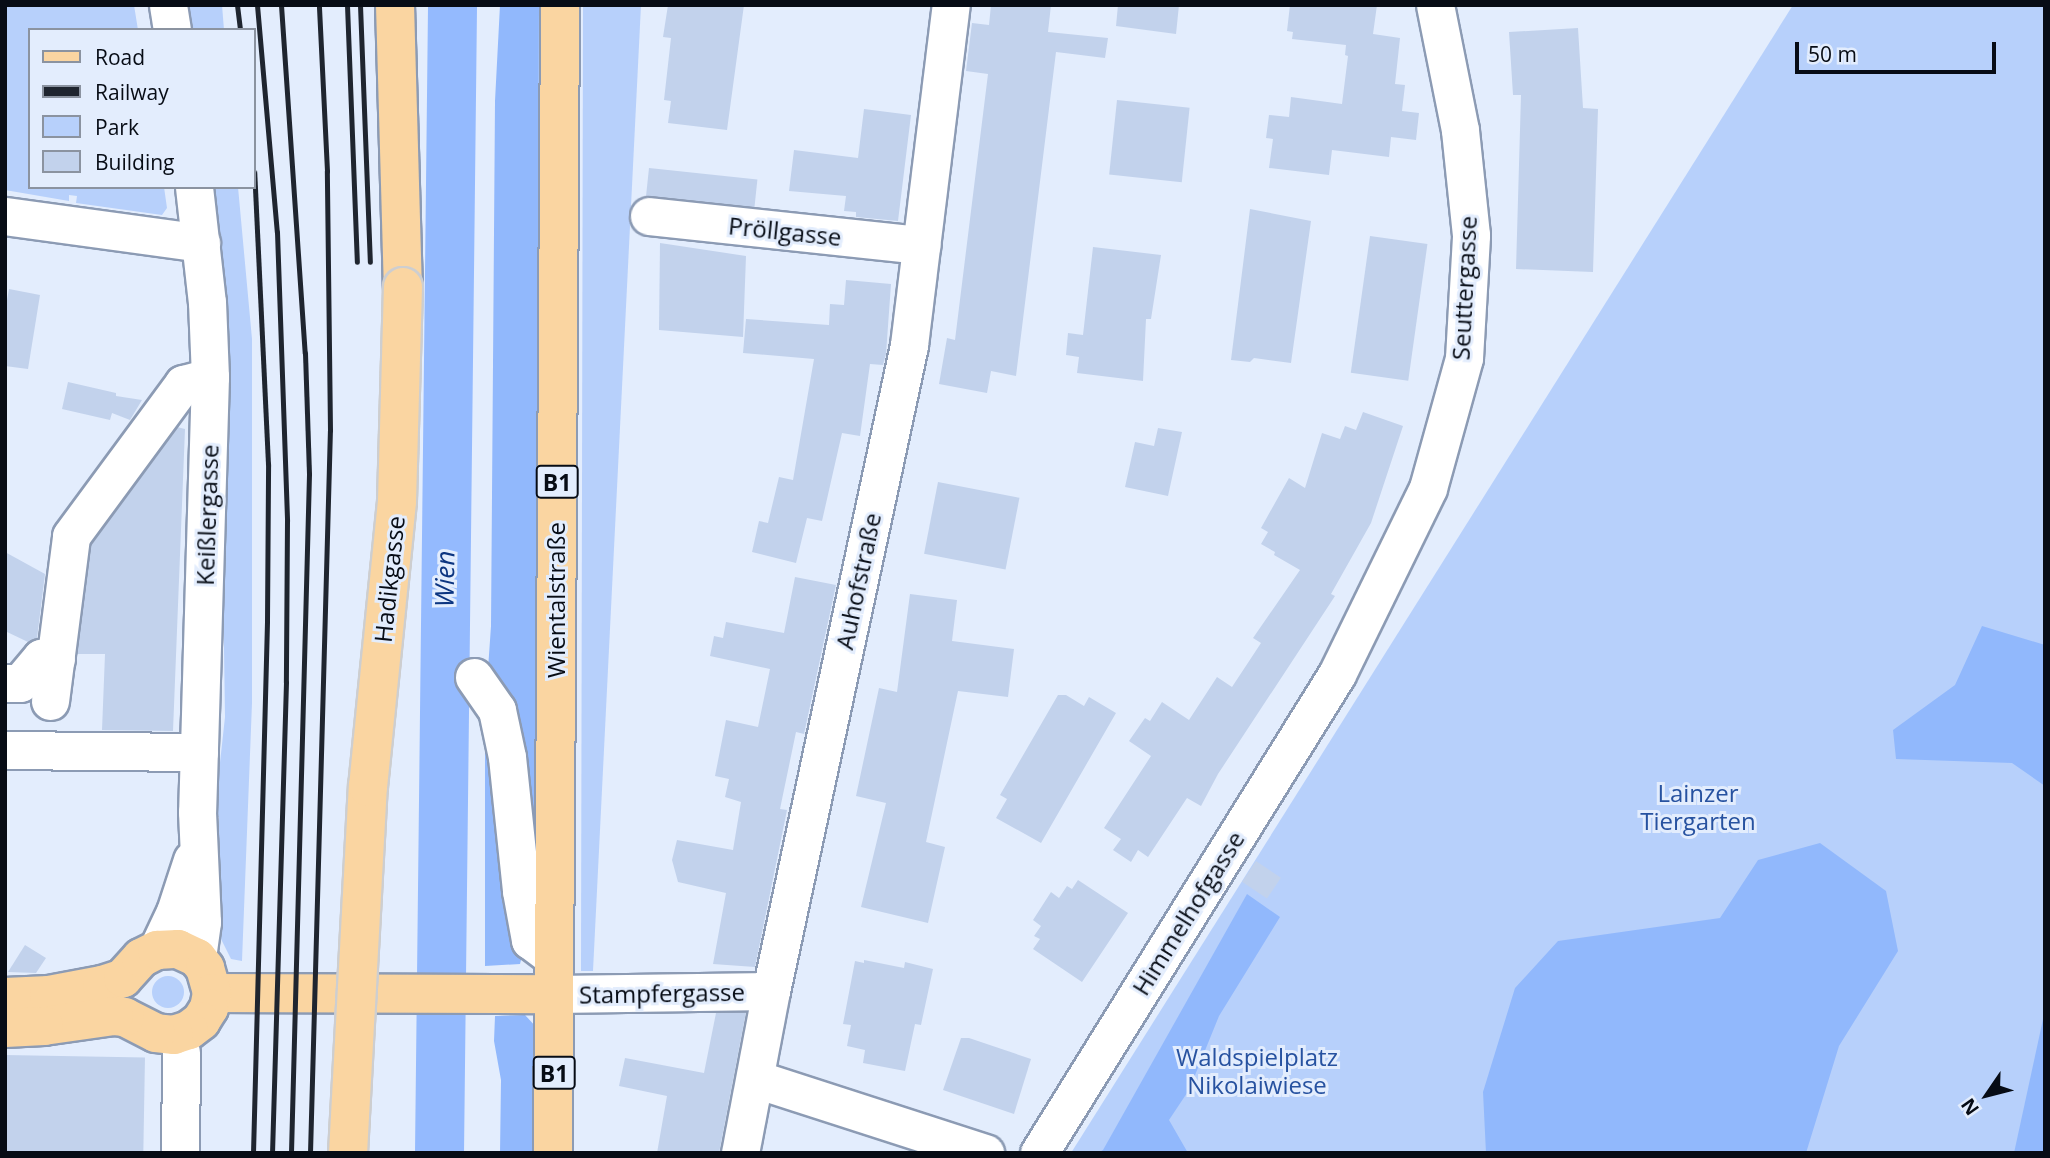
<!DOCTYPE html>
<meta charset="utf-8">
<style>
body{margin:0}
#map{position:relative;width:2050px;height:1158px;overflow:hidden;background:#e3edfd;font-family:"Open Sans",sans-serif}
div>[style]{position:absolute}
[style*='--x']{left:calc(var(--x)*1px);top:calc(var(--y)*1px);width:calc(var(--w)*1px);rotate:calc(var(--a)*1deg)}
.green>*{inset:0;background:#b7d0fb}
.round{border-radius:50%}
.forest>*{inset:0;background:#91b8fc}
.river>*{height:49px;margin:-24.5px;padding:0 24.5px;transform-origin:24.5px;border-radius:24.5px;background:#94bafe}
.building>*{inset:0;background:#c2d2ec;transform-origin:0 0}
.roads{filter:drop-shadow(2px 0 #8c9bb4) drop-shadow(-2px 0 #8c9bb4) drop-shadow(0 2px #8c9bb4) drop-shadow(0 -2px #8c9bb4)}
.minor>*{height:37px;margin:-18.5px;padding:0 18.5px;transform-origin:18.5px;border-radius:18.5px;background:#fff}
.major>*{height:38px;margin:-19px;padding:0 19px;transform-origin:19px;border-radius:19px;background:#fad5a1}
.rail>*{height:5px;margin:-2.5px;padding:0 2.5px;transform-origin:2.5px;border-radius:2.5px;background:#1f252f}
.bridges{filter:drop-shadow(2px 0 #cdced0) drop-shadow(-2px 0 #cdced0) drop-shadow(0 2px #cdced0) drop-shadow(0 -2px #cdced0)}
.major-bridge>*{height:38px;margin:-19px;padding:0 19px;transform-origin:19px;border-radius:19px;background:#fad5a1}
span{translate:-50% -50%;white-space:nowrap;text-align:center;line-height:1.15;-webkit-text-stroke:6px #e3edfd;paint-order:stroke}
.shield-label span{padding:2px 5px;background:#e3edfd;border:2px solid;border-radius:5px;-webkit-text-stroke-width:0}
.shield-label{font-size:23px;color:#070c15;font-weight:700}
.street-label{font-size:24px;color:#070c15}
.park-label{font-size:24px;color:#2752a0}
.water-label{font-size:26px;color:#0c3581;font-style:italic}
.frame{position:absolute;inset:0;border:7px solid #070c15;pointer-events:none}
.legend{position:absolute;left:28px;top:28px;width:228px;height:161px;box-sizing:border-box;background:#e3edfd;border:2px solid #8b93a0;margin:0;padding:9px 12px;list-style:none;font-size:21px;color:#070c15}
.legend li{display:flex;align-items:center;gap:14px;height:35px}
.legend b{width:35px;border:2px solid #8b93a0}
.north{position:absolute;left:1952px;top:1060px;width:70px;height:70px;-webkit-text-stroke:5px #e3edfd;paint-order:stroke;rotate:235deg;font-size:19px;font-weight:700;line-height:28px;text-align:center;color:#070c15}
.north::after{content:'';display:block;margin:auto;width:24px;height:32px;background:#070c15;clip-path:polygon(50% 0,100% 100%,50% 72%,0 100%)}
.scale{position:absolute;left:1795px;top:42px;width:201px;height:32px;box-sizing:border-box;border:4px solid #070c15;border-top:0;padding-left:9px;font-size:21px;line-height:24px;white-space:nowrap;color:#070c15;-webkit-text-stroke:5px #e3edfd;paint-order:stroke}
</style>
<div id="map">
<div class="green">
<div style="clip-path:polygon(5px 5px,134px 5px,138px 30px,30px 30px,30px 187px,164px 187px,167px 208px,162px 215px,76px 203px,77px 196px,69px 195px,69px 201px,5px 190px)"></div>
<div style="clip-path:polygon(184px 5px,222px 5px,224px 30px,188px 30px)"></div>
<div style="clip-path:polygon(583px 5px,641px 5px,593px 971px,581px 971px)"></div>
<div style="clip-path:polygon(1793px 5px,2045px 5px,2045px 1153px,1071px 1153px)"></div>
<div style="clip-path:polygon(210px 187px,238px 187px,252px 339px,252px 703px,242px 961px,231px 959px,220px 937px,215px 908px,219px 817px,214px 817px,225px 717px,223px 581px,229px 341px,226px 294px)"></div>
<div class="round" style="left:152px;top:976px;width:32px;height:32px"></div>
</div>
<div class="forest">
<div style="clip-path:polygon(500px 5px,539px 5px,537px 791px,532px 915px,520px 964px,485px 966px,485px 712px,491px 626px,495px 101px)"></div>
<div style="clip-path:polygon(1982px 626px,2045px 645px,2045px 786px,2012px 763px,1896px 759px,1893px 730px,1955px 685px)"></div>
<div style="clip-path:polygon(1820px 843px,1886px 891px,1898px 951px,1839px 1046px,1806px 1153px,1486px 1153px,1483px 1092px,1515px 988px,1558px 941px,1720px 918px,1758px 860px)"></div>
<div style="clip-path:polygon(1247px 894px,1280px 917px,1219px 1016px,1189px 1090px,1169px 1120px,1188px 1153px,1098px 1153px,1103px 1150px)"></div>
<div style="clip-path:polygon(2045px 1010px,2045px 1153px,2014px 1153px)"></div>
<div style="clip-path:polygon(525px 1015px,537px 1028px,534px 1153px,500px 1153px,501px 1080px,494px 1041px,495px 1016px)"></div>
</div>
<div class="river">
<div style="--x:439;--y:1153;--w:1148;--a:-89.35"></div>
</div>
<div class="building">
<div style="clip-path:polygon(668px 5px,744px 5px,727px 130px,668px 123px,671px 101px,664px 100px,671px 38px,663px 37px)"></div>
<div style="clip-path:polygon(991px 5px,1051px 5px,1048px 32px,1108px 38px,1105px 58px,1056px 52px,1016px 376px,991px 371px,987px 393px,939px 384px,947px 338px,955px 340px,988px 74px,966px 71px,972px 23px,989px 25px)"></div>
<div style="clip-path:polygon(1118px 5px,1179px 5px,1176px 34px,1116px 26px)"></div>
<div style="clip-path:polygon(1290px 5px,1377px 5px,1373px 34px,1400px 38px,1395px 84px,1405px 85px,1402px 111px,1419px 113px,1416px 140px,1391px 137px,1389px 157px,1332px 150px,1329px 175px,1269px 168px,1273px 139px,1266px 138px,1269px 115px,1289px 117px,1291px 97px,1342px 104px,1348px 56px,1345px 55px,1346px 45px,1292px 39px,1293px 32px,1287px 31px)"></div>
<div style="clip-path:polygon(1578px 28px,1583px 108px,1598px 109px,1593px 272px,1516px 269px,1521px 95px,1513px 95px,1509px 32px)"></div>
<div style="left:1117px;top:100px;width:73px;height:75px;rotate:6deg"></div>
<div style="clip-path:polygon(864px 109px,911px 115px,898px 221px,856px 217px,856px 212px,844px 211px,846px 196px,789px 191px,794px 150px,858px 158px)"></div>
<div style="left:649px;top:168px;width:109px;height:28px;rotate:6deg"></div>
<div style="clip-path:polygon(1250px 209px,1311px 221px,1291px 363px,1254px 358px,1250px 362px,1231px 360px)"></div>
<div style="left:1370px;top:236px;width:58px;height:138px;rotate:8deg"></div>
<div style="clip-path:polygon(660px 243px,746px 256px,743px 337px,659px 330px)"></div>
<div style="clip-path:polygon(1093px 247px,1161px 255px,1151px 319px,1146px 319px,1143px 381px,1077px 373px,1079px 357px,1066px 355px,1068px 333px,1083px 335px)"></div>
<div style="clip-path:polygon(846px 280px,891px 284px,886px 354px,883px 365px,870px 364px,860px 436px,842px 433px,822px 521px,807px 518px,796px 563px,752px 552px,759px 521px,768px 523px,779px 477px,793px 480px,814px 359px,743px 353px,746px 319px,829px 325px,830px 304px,844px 305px)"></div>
<div style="clip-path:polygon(9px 289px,40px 295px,28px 369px,5px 366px,5px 311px)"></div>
<div style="clip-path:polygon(68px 382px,116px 393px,116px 396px,142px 400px,130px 420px,112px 413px,110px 420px,62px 409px)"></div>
<div style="clip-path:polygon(1363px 412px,1403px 426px,1371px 523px,1331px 594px,1335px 596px,1218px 774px,1201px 806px,1187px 798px,1148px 857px,1138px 850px,1131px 862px,1113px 850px,1121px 839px,1104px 828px,1151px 756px,1129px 741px,1145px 718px,1150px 721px,1162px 702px,1189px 720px,1217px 677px,1232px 687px,1261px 643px,1253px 638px,1300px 570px,1274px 555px,1275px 552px,1261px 544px,1268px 532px,1261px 528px,1289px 478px,1305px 488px,1322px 433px,1340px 439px,1345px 426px,1356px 430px)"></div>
<div style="clip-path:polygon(177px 427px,185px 429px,173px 731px,102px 730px,105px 654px,77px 654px,91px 544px)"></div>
<div style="clip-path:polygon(1158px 428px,1182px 432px,1168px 496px,1125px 487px,1135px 442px,1154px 446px)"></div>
<div style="left:938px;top:482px;width:83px;height:73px;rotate:11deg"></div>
<div style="clip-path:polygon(5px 552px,45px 574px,37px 638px,28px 642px,5px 631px)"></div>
<div style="clip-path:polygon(795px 577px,836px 585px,804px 734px,796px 732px,780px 809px,787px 810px,755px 967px,713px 964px,726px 893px,678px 882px,672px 860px,677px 840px,733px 850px,741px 802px,725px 797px,729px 779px,715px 776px,726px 720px,758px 727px,770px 669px,710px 656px,714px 636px,723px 638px,726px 622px,784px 633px)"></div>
<div style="clip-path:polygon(910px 594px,957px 600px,952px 641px,1014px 649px,1008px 697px,958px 691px,926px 842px,945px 847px,928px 923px,861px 907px,886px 803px,856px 796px,879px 688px,897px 692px)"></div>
<div style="clip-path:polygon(1058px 695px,1066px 695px,1084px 706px,1089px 697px,1116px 713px,1041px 843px,996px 818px,1007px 799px,1000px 795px)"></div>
<div style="left:1256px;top:861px;width:30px;height:25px;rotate:34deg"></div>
<div style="clip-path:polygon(1078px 880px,1128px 913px,1082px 982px,1033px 949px,1040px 939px,1034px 936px,1041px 926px,1033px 920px,1051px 892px,1059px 898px,1067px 886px,1072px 889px)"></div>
<div style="clip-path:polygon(25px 945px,46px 958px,36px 973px,8px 972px)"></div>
<div style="clip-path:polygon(864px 960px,904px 968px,905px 962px,933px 969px,921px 1025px,915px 1024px,905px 1071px,863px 1063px,865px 1050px,847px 1046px,851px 1025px,843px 1024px,855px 961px,864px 963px)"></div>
<div style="clip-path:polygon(746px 1012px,719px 1153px,657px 1153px,667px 1096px,619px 1086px,625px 1058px,704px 1073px,716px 1013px)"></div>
<div style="clip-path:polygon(961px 1038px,969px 1038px,1031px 1059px,1014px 1114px,943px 1090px)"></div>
<div style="left:5px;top:1055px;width:140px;height:98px;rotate:1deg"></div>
</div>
<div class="roads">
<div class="minor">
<div style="--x:168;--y:5;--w:25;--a:81"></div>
<div style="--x:194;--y:187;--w:116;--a:83.6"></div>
<div style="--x:207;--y:302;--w:75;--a:87.7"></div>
<div style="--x:210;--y:377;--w:435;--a:91.7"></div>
<div style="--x:197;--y:812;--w:110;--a:87.4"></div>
<div style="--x:202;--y:922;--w:36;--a:98"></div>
<div style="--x:5;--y:216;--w:198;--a:7.8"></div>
<div style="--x:649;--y:216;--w:274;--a:6.1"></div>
<div style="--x:474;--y:677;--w:40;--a:55.1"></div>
<div style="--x:497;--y:710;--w:48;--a:78"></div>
<div style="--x:507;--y:757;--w:135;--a:84"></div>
<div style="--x:521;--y:891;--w:50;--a:79.6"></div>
<div style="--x:530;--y:940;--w:30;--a:37"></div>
<div style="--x:5;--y:683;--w:15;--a:0"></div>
<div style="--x:20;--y:683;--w:33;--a:-50"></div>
<div style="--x:41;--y:658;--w:15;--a:4"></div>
<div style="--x:50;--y:701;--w:166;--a:-82.7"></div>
<div style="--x:71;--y:536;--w:189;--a:-53.6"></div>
<div style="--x:183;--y:384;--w:28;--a:-15"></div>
<div style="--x:5;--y:750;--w:194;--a:0.6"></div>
<div style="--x:157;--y:950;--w:42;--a:-64.7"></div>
<div style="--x:175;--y:912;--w:55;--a:-71.9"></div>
<div style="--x:554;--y:994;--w:217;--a:-0.8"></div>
<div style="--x:756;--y:1079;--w:241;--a:17.9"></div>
<div style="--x:180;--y:1153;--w:101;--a:-89.4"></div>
<div style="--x:740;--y:1153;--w:165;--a:-79.2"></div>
<div style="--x:771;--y:991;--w:661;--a:-77.94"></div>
<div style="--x:909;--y:345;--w:343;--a:-83"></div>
<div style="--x:1039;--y:1153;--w:564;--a:-58.11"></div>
<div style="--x:1337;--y:674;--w:207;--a:-63.9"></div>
<div style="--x:1428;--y:488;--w:135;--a:-74.5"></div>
<div style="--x:1464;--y:358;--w:123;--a:-86.7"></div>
<div style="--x:1471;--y:235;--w:106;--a:-96"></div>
<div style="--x:1460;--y:130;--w:127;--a:-101.3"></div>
</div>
<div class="major">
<div style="--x:395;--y:5;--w:282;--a:88.4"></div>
<div style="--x:212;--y:993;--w:342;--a:0.2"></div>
<div style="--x:5;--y:997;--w:44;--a:-2.6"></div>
<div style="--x:49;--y:995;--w:54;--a:-10.7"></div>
<div style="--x:102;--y:985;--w:22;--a:-18"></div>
<div style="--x:123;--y:978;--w:27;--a:-48"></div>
<div style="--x:141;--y:958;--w:18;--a:-27"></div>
<div style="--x:157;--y:950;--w:21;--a:-3"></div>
<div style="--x:178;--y:949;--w:21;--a:25"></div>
<div style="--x:197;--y:958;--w:13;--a:51"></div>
<div style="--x:205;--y:968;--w:26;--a:74"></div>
<div style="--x:212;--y:993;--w:15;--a:101"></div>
<div style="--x:209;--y:1008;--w:15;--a:122"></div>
<div style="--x:201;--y:1021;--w:15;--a:143"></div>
<div style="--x:189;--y:1030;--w:16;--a:162"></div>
<div style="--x:174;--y:1035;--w:18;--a:-174"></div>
<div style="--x:156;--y:1033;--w:35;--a:-153"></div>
<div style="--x:125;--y:1017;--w:11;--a:-175"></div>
<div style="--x:114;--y:1016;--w:71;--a:171.9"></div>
<div style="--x:44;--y:1026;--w:39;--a:177"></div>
<div style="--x:553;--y:1153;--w:1148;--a:-89.65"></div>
</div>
</div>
<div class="rail">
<div style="--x:237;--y:5;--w:25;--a:83"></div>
<div style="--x:257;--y:5;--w:228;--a:85"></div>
<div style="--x:277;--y:232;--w:289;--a:88"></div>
<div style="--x:287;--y:521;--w:161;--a:90.4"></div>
<div style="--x:286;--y:682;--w:471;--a:91.7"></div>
<div style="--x:281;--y:5;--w:349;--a:86.1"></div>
<div style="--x:305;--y:353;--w:121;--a:88.1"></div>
<div style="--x:309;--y:474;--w:679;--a:91.52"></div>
<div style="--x:347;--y:5;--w:257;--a:87.8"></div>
<div style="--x:360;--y:5;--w:257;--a:87.8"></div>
<div style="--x:253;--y:1153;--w:532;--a:-88.49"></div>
<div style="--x:267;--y:621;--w:157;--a:-89.6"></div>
<div style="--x:268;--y:464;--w:292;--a:-92.7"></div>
<div style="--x:310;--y:1153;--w:723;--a:-88.42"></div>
<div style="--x:330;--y:430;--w:259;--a:-90.7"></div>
<div style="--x:327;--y:171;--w:166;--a:-92.8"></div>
</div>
<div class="bridges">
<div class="major-bridge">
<div style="--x:348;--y:1153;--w:367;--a:-86.9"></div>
<div style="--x:368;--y:787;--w:287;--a:-84.2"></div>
<div style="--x:397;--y:501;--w:214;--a:-88.4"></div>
</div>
</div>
<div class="shield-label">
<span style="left:557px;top:482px">B1</span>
<span style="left:554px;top:1073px">B1</span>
</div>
<div class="street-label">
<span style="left:785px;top:231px;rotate:6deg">Pröllgasse</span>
<span style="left:1464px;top:288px;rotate:-87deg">Seuttergasse</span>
<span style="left:207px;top:515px;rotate:-88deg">Keißlergasse</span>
<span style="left:389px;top:579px;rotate:-84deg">Hadikgasse</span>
<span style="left:858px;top:581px;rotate:-78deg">Auhofstraße</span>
<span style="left:556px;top:600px;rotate:-90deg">Wientalstraße</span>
<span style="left:1188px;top:913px;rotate:-58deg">Himmelhofgasse</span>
<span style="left:662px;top:993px;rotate:-1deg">Stampfergasse</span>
</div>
<div class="park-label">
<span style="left:1698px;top:807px">Lainzer<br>Tiergarten</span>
<span style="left:1257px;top:1071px">Waldspielplatz<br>Nikolaiwiese</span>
</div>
<div class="water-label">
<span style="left:445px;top:579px;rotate:-89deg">Wien</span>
</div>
<div class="frame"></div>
<ul class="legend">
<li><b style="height:9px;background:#fad5a1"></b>Road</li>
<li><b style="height:9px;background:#1f252f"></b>Railway</li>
<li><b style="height:19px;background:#b7d0fb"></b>Park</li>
<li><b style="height:19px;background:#c2d2ec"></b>Building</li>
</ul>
<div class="north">N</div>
<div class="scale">50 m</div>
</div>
